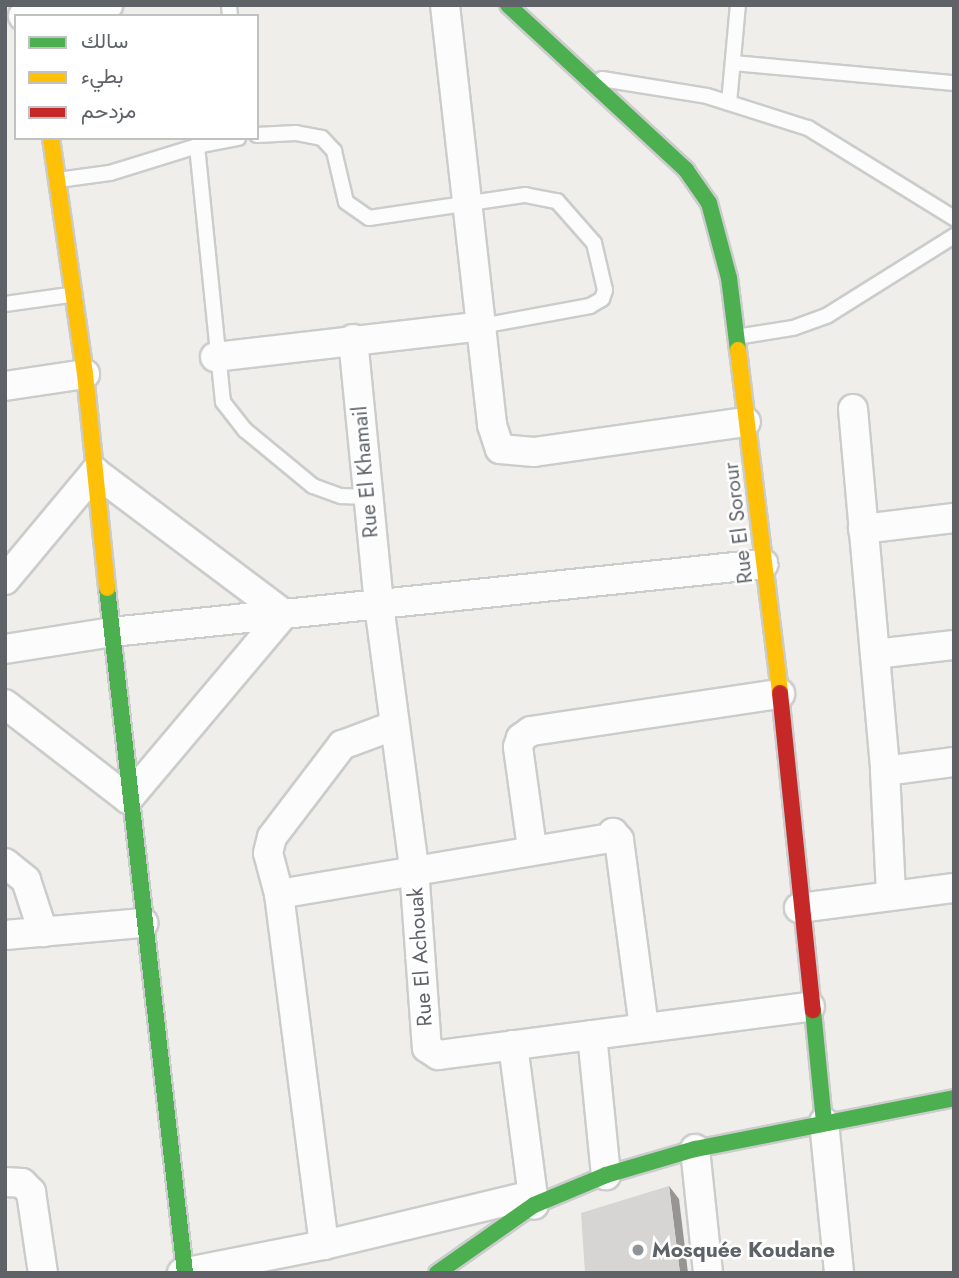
<!DOCTYPE html>
<meta charset="utf-8">
<style>
body{margin:0}
#map{position:relative;width:959px;height:1278px;overflow:hidden;background:#efeeea;font-family:Jost,Vazirmatn,sans-serif}
div>[style]{position:absolute}
[style*='--x']{left:calc(var(--x)*1px);top:calc(var(--y)*1px);width:calc(var(--w)*1px);rotate:calc(var(--a)*1deg)}
.roads{filter:drop-shadow(2px 0 #cbcccc) drop-shadow(-2px 0 #cbcccc) drop-shadow(0 2px #cbcccc) drop-shadow(0 -2px #cbcccc)}
.lane>*{height:14px;margin:-7px;padding:0 7px;transform-origin:7px;border-radius:7px;background:#fdfcfc}
.street>*{height:28px;margin:-14px;padding:0 14px;transform-origin:14px;border-radius:14px;background:#fdfcfc}
.fast>*{height:16px;margin:-8px;padding:0 8px;transform-origin:8px;border-radius:8px;background:#4caf50}
.slow>*{height:16px;margin:-8px;padding:0 8px;transform-origin:8px;border-radius:8px;background:#ffc107}
.jam>*{height:16px;margin:-8px;padding:0 8px;transform-origin:8px;border-radius:8px;background:#c62828}
.shaded-wall>*{inset:0;background:#969594}
.building>*{inset:0;background:#d6d5d3}
.dots>*{width:19px;height:19px;translate:-50% -50%;box-sizing:border-box;border:4px solid #fff;border-radius:50%}
span{translate:-50% -50%;white-space:nowrap;text-align:center;line-height:1.15;-webkit-text-stroke:5px #fff;paint-order:stroke}
.street-label{font-size:21px;color:#5f6368}
.poi-label{font-size:21px;color:#5f6368;font-weight:700}
.left{translate:0 -50%;text-align:left}
.frame{position:absolute;inset:0;border:7px solid #5f6368;pointer-events:none}
.legend{position:absolute;left:14px;top:14px;width:245px;height:126px;box-sizing:border-box;background:#fff;border:2px solid #bfc1c3;margin:0;padding:9px 12px;list-style:none;font-size:21px;color:#5f6368}
.legend li{display:flex;align-items:center;gap:14px;height:35px}
.legend b{width:35px;border:2px solid #bfc1c3}
</style>
<div id="map">
<div class="roads">
<div class="lane">
<div style="--x:229;--y:5;--w:11;--a:85"></div>
<div style="--x:733;--y:63;--w:222;--a:5.2"></div>
<div style="--x:602;--y:79;--w:106;--a:9.2"></div>
<div style="--x:707;--y:96;--w:106;--a:17.6"></div>
<div style="--x:808;--y:128;--w:172;--a:31.7"></div>
<div style="--x:729;--y:103;--w:98;--a:-84.8"></div>
<div style="--x:257;--y:135;--w:39;--a:-3"></div>
<div style="--x:296;--y:133;--w:26;--a:11"></div>
<div style="--x:322;--y:138;--w:18;--a:47"></div>
<div style="--x:334;--y:151;--w:52;--a:76.8"></div>
<div style="--x:346;--y:202;--w:28;--a:35"></div>
<div style="--x:369;--y:218;--w:158;--a:-8.4"></div>
<div style="--x:525;--y:195;--w:33;--a:11"></div>
<div style="--x:557;--y:201;--w:56;--a:48.6"></div>
<div style="--x:594;--y:243;--w:48;--a:76.8"></div>
<div style="--x:605;--y:290;--w:9;--a:108"></div>
<div style="--x:602;--y:299;--w:14;--a:150"></div>
<div style="--x:590;--y:306;--w:111;--a:169.6"></div>
<div style="--x:197;--y:146;--w:257;--a:84.2"></div>
<div style="--x:223;--y:402;--w:36;--a:52"></div>
<div style="--x:245;--y:430;--w:88;--a:39.5"></div>
<div style="--x:313;--y:486;--w:30;--a:20"></div>
<div style="--x:341;--y:496;--w:26;--a:2"></div>
<div style="--x:58;--y:180;--w:52;--a:-7.7"></div>
<div style="--x:110;--y:173;--w:91;--a:-17.2"></div>
<div style="--x:197;--y:146;--w:42;--a:-11"></div>
<div style="--x:5;--y:304;--w:65;--a:-8"></div>
<div style="--x:736;--y:337;--w:58;--a:-9"></div>
<div style="--x:793;--y:328;--w:37;--a:-20"></div>
<div style="--x:828;--y:315;--w:149;--a:-32.1"></div>
</div>
<div class="street">
<div style="--x:445;--y:5;--w:423;--a:83.6"></div>
<div style="--x:492;--y:425;--w:25;--a:72"></div>
<div style="--x:500;--y:449;--w:34;--a:5"></div>
<div style="--x:534;--y:452;--w:214;--a:-8.1"></div>
<div style="--x:23;--y:16;--w:86;--a:-7.4"></div>
<div style="--x:353;--y:339;--w:267;--a:84.4"></div>
<div style="--x:379;--y:605;--w:265;--a:82.4"></div>
<div style="--x:414;--y:868;--w:180;--a:85.9"></div>
<div style="--x:427;--y:1048;--w:13;--a:32"></div>
<div style="--x:438;--y:1055;--w:375;--a:-7.4"></div>
<div style="--x:215;--y:357;--w:268;--a:-6.6"></div>
<div style="--x:5;--y:386;--w:81;--a:-8.5"></div>
<div style="--x:853;--y:409;--w:363;--a:84.9"></div>
<div style="--x:885;--y:771;--w:124;--a:87.2"></div>
<div style="--x:863;--y:529;--w:92;--a:-6.9"></div>
<div style="--x:5;--y:580;--w:141;--a:-50.2"></div>
<div style="--x:95;--y:472;--w:236;--a:36.9"></div>
<div style="--x:5;--y:649;--w:108;--a:-9"></div>
<div style="--x:112;--y:632;--w:655;--a:-5.96"></div>
<div style="--x:875;--y:654;--w:80;--a:-6.5"></div>
<div style="--x:5;--y:704;--w:155;--a:37.7"></div>
<div style="--x:128;--y:799;--w:242;--a:-49.9"></div>
<div style="--x:885;--y:771;--w:70;--a:-7.4"></div>
<div style="--x:532;--y:848;--w:102;--a:-97.9"></div>
<div style="--x:518;--y:747;--w:9;--a:-72"></div>
<div style="--x:521;--y:738;--w:12;--a:-35"></div>
<div style="--x:531;--y:731;--w:252;--a:-8.5"></div>
<div style="--x:5;--y:863;--w:27;--a:39"></div>
<div style="--x:26;--y:880;--w:55;--a:71.9"></div>
<div style="--x:279;--y:894;--w:42;--a:-105"></div>
<div style="--x:268;--y:853;--w:16;--a:-76"></div>
<div style="--x:272;--y:837;--w:116;--a:-52.7"></div>
<div style="--x:342;--y:745;--w:54;--a:-20.4"></div>
<div style="--x:799;--y:908;--w:156;--a:-7.4"></div>
<div style="--x:5;--y:935;--w:139;--a:-5"></div>
<div style="--x:592;--y:1035;--w:141;--a:84.3"></div>
<div style="--x:513;--y:1045;--w:161;--a:82.5"></div>
<div style="--x:824;--y:1122;--w:152;--a:84.3"></div>
<div style="--x:695;--y:1149;--w:125;--a:84"></div>
<div style="--x:5;--y:1182;--w:17;--a:3"></div>
<div style="--x:22;--y:1183;--w:13;--a:45"></div>
<div style="--x:31;--y:1192;--w:82;--a:81.6"></div>
<div style="--x:324;--y:1245;--w:354;--a:-97.3"></div>
<div style="--x:279;--y:894;--w:336;--a:-9.6"></div>
<div style="--x:610;--y:838;--w:6;--a:-59"></div>
<div style="--x:613;--y:833;--w:9;--a:49"></div>
<div style="--x:619;--y:840;--w:189;--a:82.4"></div>
<div style="--x:182;--y:1273;--w:145;--a:-11.2"></div>
<div style="--x:324;--y:1245;--w:215;--a:-13.5"></div>
</div>
<div class="fast">
<div style="--x:508;--y:5;--w:243;--a:42.8"></div>
<div style="--x:686;--y:170;--w:40;--a:55.1"></div>
<div style="--x:709;--y:203;--w:78;--a:75.1"></div>
<div style="--x:729;--y:278;--w:73;--a:82.9"></div>
<div style="--x:107;--y:588;--w:689;--a:83.5"></div>
<div style="--x:813;--y:1010;--w:113;--a:84.4"></div>
<div style="--x:437;--y:1273;--w:118;--a:-35"></div>
<div style="--x:534;--y:1205;--w:78;--a:-22.6"></div>
<div style="--x:606;--y:1175;--w:93;--a:-16.3"></div>
<div style="--x:695;--y:1149;--w:264;--a:-11.1"></div>
</div>
<div class="slow">
<div style="--x:51;--y:138;--w:238;--a:81.8"></div>
<div style="--x:85;--y:374;--w:215;--a:84.1"></div>
<div style="--x:738;--y:350;--w:346;--a:83"></div>
</div>
<div class="jam">
<div style="--x:780;--y:693;--w:319;--a:84.1"></div>
</div>
</div>
<div class="shaded-wall">
<div style="clip-path:polygon(669px 1186px,679px 1199px,688px 1273px,680px 1273px)"></div>
</div>
<div class="building">
<div style="clip-path:polygon(669px 1186px,680px 1273px,585px 1273px,581px 1213px)"></div>
</div>
<div class="dots">
<div style="left:638px;top:1250px;background:#919496"></div>
</div>
<div class="street-label">
<span style="left:365px;top:472px;rotate:-95deg">Rue El Khamail</span>
<span style="left:738px;top:523px;rotate:-97deg">Rue El Sorour</span>
<span style="left:420px;top:957px;rotate:-94deg">Rue El Achouak</span>
</div>
<div class="poi-label">
<span class="left" style="left:652px;top:1250px">Mosquée Koudane</span>
</div>
<div class="frame"></div>
<ul class="legend">
<li><b style="height:9px;background:#4caf50"></b>سالك</li>
<li><b style="height:9px;background:#ffc107"></b>بطيء</li>
<li><b style="height:9px;background:#c62828"></b>مزدحم</li>
</ul>
</div>
